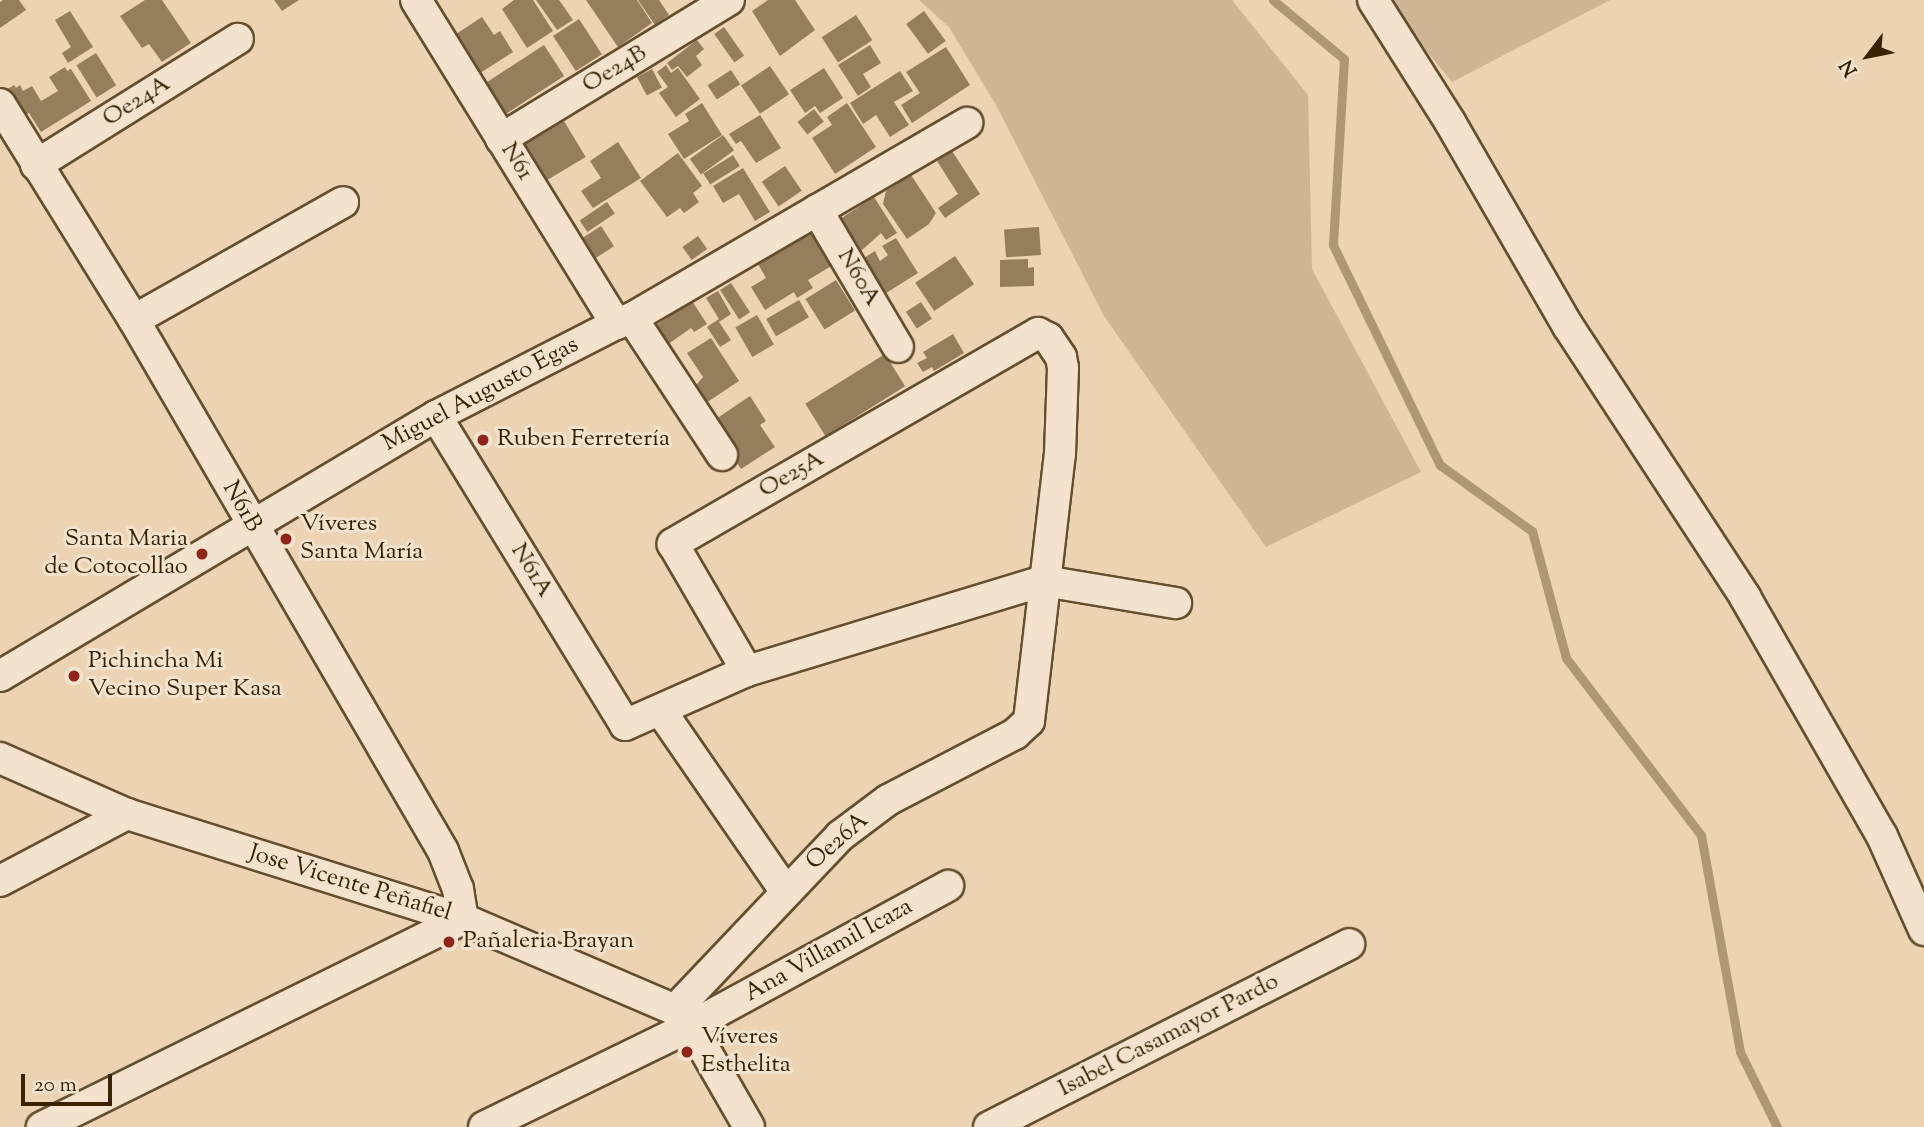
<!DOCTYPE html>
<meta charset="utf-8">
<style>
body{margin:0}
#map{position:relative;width:1924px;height:1127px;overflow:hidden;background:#ebd3b3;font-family:"Sorts Mill Goudy",serif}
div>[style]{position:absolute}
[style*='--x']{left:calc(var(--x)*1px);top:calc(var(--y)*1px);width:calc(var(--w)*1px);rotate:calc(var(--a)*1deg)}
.green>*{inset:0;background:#cdb595}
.stream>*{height:9px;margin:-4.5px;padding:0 4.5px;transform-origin:4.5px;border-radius:4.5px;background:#ae9776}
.building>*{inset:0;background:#957e5d;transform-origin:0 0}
.roads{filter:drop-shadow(2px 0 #654e2d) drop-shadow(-2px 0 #654e2d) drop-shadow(0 2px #654e2d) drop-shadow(0 -2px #654e2d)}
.street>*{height:30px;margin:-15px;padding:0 15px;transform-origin:15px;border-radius:15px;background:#f2e2ce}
.dots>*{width:19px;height:19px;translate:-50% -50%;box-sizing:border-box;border:4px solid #f2e2ce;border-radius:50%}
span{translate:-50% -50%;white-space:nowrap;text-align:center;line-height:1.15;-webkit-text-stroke:6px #f2e2ce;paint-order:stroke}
.street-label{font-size:24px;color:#382200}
.poi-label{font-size:24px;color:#382200}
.left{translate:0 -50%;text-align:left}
.right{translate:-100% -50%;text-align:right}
.north{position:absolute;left:1833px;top:21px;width:70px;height:70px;-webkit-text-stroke:5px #f2e2ce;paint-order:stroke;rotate:238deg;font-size:19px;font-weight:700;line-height:28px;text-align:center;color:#382200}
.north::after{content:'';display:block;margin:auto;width:24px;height:32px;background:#382200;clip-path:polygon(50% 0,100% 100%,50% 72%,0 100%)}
.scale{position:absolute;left:21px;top:1074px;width:91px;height:32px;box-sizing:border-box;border:4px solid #382200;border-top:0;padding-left:9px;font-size:21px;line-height:24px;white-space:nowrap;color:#382200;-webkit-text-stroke:5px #f2e2ce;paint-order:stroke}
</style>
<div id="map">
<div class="green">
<div style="clip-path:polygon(919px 0,1232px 0,1308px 95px,1312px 269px,1421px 472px,1266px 547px,1104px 316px,996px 105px,949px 27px)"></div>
<div style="clip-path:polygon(1385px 0,1610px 0,1452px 82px)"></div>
</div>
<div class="stream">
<div style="--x:1273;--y:0;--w:92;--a:39.7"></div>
<div style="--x:1344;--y:59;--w:186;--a:93.4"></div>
<div style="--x:1333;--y:245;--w:245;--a:64.1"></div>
<div style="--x:1440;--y:465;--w:113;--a:35.7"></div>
<div style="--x:1532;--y:531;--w:131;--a:75"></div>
<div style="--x:1566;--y:658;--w:223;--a:52.7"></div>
<div style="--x:1701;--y:835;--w:220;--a:79.8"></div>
<div style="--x:1740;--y:1052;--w:84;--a:63.7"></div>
</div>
<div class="building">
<div style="clip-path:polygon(3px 0,19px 0,26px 10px,0 28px,0 2px)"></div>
<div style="clip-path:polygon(145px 0,162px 0,191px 43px,162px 62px,149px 44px,142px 48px,120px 16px)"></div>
<div style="clip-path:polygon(274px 0,299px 0,282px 11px)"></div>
<div style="clip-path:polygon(514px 0,533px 0,553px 31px,527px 48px,502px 9px)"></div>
<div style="clip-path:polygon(536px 0,559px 0,573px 20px,557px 30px)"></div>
<div style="clip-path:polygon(586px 0,637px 0,652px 23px,618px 47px)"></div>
<div style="clip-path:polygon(638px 0,659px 0,669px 15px,655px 25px)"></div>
<div style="clip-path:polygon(768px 0,795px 0,815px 30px,780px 56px,752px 11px)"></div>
<div style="clip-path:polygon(70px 11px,93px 47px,68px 63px,62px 53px,71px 47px,55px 20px)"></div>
<div style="left:924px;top:11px;width:37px;height:22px;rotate:54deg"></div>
<div style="left:856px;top:15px;width:30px;height:41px;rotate:57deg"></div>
<div style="clip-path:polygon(482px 17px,494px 35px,500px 31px,513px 52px,474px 77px,450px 38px)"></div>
<div style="left:579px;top:19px;width:42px;height:31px;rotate:57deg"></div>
<div style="left:724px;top:27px;width:35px;height:12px;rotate:55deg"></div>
<div style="clip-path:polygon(697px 40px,704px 49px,696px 56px,702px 65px,687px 77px,678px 66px,672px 70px,667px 63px)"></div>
<div style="left:544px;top:45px;width:37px;height:76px;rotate:57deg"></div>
<div style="clip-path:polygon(870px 45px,881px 63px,863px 74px,871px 87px,858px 96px,838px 65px)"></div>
<div style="clip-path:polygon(946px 47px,970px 85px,912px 123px,901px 105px,920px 93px,906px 72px)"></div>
<div style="left:96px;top:53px;width:38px;height:23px;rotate:58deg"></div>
<div style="clip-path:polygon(666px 65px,671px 73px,678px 68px,700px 99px,676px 117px,659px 93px,668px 87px,657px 72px)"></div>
<div style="left:770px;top:66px;width:34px;height:35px;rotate:56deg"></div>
<div style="clip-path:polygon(65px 67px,67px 71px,71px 69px,91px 101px,41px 132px,29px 113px,17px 120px,1px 93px,14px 85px,16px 88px,20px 85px,23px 91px,32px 86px,41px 101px,58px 91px,49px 77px)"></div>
<div style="clip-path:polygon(824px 68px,843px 98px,820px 113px,815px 106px,805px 113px,790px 90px)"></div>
<div style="left:652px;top:69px;width:21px;height:17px;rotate:62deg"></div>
<div style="left:731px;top:70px;width:17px;height:28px;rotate:57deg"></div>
<div style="clip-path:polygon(900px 71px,913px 91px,894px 102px,909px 125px,890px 137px,876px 115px,863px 124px,850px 103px)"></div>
<div style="clip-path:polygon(702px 103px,722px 135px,684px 159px,668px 134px,689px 121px,685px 114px)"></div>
<div style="clip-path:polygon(847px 103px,876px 147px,835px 174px,812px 138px,832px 125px,827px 117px)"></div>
<div style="left:814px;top:109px;width:16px;height:21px;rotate:52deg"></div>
<div style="clip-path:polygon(760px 115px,781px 148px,756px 163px,741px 141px,736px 144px,729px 134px)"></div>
<div style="left:564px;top:121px;width:42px;height:55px;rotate:59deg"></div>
<div style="left:723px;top:135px;width:19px;height:41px;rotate:54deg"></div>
<div style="clip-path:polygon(618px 142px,641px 178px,593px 208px,581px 191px,601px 178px,590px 161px)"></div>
<div style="clip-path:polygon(952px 151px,980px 194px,945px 218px,938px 208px,958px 194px,937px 161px)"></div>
<div style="clip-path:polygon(678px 153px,702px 186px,693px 193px,699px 202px,684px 213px,680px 208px,667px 217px,640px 181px)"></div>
<div style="left:733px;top:155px;width:13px;height:35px;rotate:58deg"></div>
<div style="left:785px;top:166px;width:30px;height:28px;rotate:56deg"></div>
<div style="clip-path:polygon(743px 168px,770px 212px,755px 221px,739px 194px,723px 203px,713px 186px)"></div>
<div style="clip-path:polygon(911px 175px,936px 213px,929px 224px,907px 239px,883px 204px,886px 191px)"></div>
<div style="clip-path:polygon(874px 197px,897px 233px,886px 240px,881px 233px,861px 251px,840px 219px)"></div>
<div style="left:607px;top:202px;width:14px;height:33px;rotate:56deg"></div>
<div style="left:601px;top:226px;width:24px;height:36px;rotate:57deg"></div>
<div style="left:1039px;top:227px;width:28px;height:35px;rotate:86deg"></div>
<div style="clip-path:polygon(812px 230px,833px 265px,808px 280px,813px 288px,797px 298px,794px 292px,765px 310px,751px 287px,766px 278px,758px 264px)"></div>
<div style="left:698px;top:236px;width:16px;height:19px;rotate:55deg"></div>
<div style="clip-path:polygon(896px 238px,918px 273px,883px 295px,861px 260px,875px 251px,880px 261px,888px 255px,882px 246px)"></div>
<div style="left:955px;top:256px;width:34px;height:48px;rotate:56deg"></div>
<div style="clip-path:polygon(1028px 259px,1028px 268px,1034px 267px,1034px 286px,1000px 287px,1000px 260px)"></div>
<div style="left:836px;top:280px;width:36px;height:36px;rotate:58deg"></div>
<div style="left:731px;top:283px;width:35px;height:13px;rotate:57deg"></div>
<div style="clip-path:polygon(718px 291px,731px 314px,719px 322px,731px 340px,720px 347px,707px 327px,719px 319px,706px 298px)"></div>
<div style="left:799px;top:300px;width:20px;height:38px;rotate:60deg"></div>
<div style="clip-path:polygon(692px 301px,707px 324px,694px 332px,691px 328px,667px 345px,655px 326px)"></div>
<div style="left:921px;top:302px;width:20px;height:18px;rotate:57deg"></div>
<div style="left:757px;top:315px;width:34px;height:25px;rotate:60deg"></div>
<div style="clip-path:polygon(953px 334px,964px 353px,934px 371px,932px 367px,923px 372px,917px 363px,927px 358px,923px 352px)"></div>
<div style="clip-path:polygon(711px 338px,739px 381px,700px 407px,690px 392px,703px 377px,687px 353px)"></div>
<div style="left:885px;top:354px;width:38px;height:94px;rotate:58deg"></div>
<div style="clip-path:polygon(750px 396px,766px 421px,760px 425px,775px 447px,741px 469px,710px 423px)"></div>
</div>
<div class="roads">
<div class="street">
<div style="--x:416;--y:0;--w:381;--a:58.3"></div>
<div style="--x:1373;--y:0;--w:144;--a:57.7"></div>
<div style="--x:1450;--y:122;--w:236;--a:60"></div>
<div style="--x:1568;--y:326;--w:324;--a:56.8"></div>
<div style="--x:1745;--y:597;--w:275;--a:60.2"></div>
<div style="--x:1882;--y:836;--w:103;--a:65.9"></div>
<div style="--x:0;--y:104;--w:254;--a:58.2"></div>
<div style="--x:134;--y:320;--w:614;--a:59.8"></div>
<div style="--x:443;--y:851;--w:41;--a:68.5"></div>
<div style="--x:458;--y:889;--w:30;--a:81"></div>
<div style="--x:463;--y:919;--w:470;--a:153.7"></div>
<div style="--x:501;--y:139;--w:267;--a:-31.4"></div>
<div style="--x:36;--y:165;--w:238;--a:-32"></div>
<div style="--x:817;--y:210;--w:159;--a:59.4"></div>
<div style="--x:632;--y:318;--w:164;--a:56.7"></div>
<div style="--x:134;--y:320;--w:240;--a:-29.4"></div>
<div style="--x:436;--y:416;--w:362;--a:58.5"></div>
<div style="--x:625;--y:725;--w:133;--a:-23.9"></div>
<div style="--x:747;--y:671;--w:310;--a:-16.9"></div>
<div style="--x:1044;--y:581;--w:134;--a:9.5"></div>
<div style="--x:0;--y:676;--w:508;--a:-30.81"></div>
<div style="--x:436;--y:416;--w:202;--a:-27.1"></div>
<div style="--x:616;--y:324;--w:17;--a:-21"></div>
<div style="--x:632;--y:318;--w:388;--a:-30.2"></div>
<div style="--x:661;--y:711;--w:219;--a:55.4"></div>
<div style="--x:0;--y:758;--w:139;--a:23.8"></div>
<div style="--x:127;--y:814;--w:352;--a:17.4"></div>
<div style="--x:463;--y:919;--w:231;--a:23.2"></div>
<div style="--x:675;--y:1010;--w:23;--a:45"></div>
<div style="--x:691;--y:1026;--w:116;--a:60.1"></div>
<div style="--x:0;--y:881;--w:144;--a:-27.8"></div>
<div style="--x:675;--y:1010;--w:240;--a:-46.5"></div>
<div style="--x:840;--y:836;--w:60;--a:-36.9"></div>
<div style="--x:888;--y:800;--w:143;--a:-27.5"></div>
<div style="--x:1015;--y:734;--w:19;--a:-43"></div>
<div style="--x:1029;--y:721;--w:269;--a:-83.4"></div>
<div style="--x:1060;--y:454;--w:86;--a:-88"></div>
<div style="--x:1063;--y:368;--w:11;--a:-100"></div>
<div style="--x:1061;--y:357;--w:23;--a:-124"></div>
<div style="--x:1048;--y:338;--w:11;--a:-153"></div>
<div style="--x:1038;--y:333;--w:422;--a:150"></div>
<div style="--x:673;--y:544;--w:147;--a:59.8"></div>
<div style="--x:484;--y:1127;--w:230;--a:-26"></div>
<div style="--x:691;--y:1026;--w:293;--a:-28.6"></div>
<div style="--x:989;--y:1127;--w:404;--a:-26.9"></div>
</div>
</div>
<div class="dots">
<div style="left:483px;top:440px;background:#8f2418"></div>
<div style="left:286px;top:539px;background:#8f2418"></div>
<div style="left:202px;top:554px;background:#8f2418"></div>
<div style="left:74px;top:676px;background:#8f2418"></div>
<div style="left:449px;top:942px;background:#8f2418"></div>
<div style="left:687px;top:1052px;background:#8f2418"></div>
</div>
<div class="street-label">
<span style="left:615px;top:70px;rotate:-31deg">Oe24B</span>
<span style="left:137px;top:102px;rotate:-32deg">Oe24A</span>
<span style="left:516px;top:162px;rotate:58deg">N61</span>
<span style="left:858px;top:278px;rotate:59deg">N60A</span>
<span style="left:481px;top:395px;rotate:-28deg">Miguel Augusto Egas</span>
<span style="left:792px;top:475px;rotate:-30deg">Oe25A</span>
<span style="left:241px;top:507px;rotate:60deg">N61B</span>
<span style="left:531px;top:571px;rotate:58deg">N61A</span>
<span style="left:838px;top:842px;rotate:-41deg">Oe26A</span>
<span style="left:350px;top:884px;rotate:17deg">Jose Vicente Peñafiel</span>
<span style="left:829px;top:951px;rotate:-29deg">Ana Villamil Icaza</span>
<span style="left:1169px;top:1036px;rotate:-27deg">Isabel Casamayor Pardo</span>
</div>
<div class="poi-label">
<span class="left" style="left:497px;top:440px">Ruben Ferretería</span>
<span class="left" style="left:300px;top:539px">Víveres<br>Santa María</span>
<span class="right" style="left:188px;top:554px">Santa Maria<br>de Cotocollao</span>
<span class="left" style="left:88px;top:676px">Pichincha Mi<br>Vecino Super Kasa</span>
<span class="left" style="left:463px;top:942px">Pañaleria Brayan</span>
<span class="left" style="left:701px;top:1052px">Víveres<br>Esthelita</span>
</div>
<div class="north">N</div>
<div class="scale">20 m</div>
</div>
